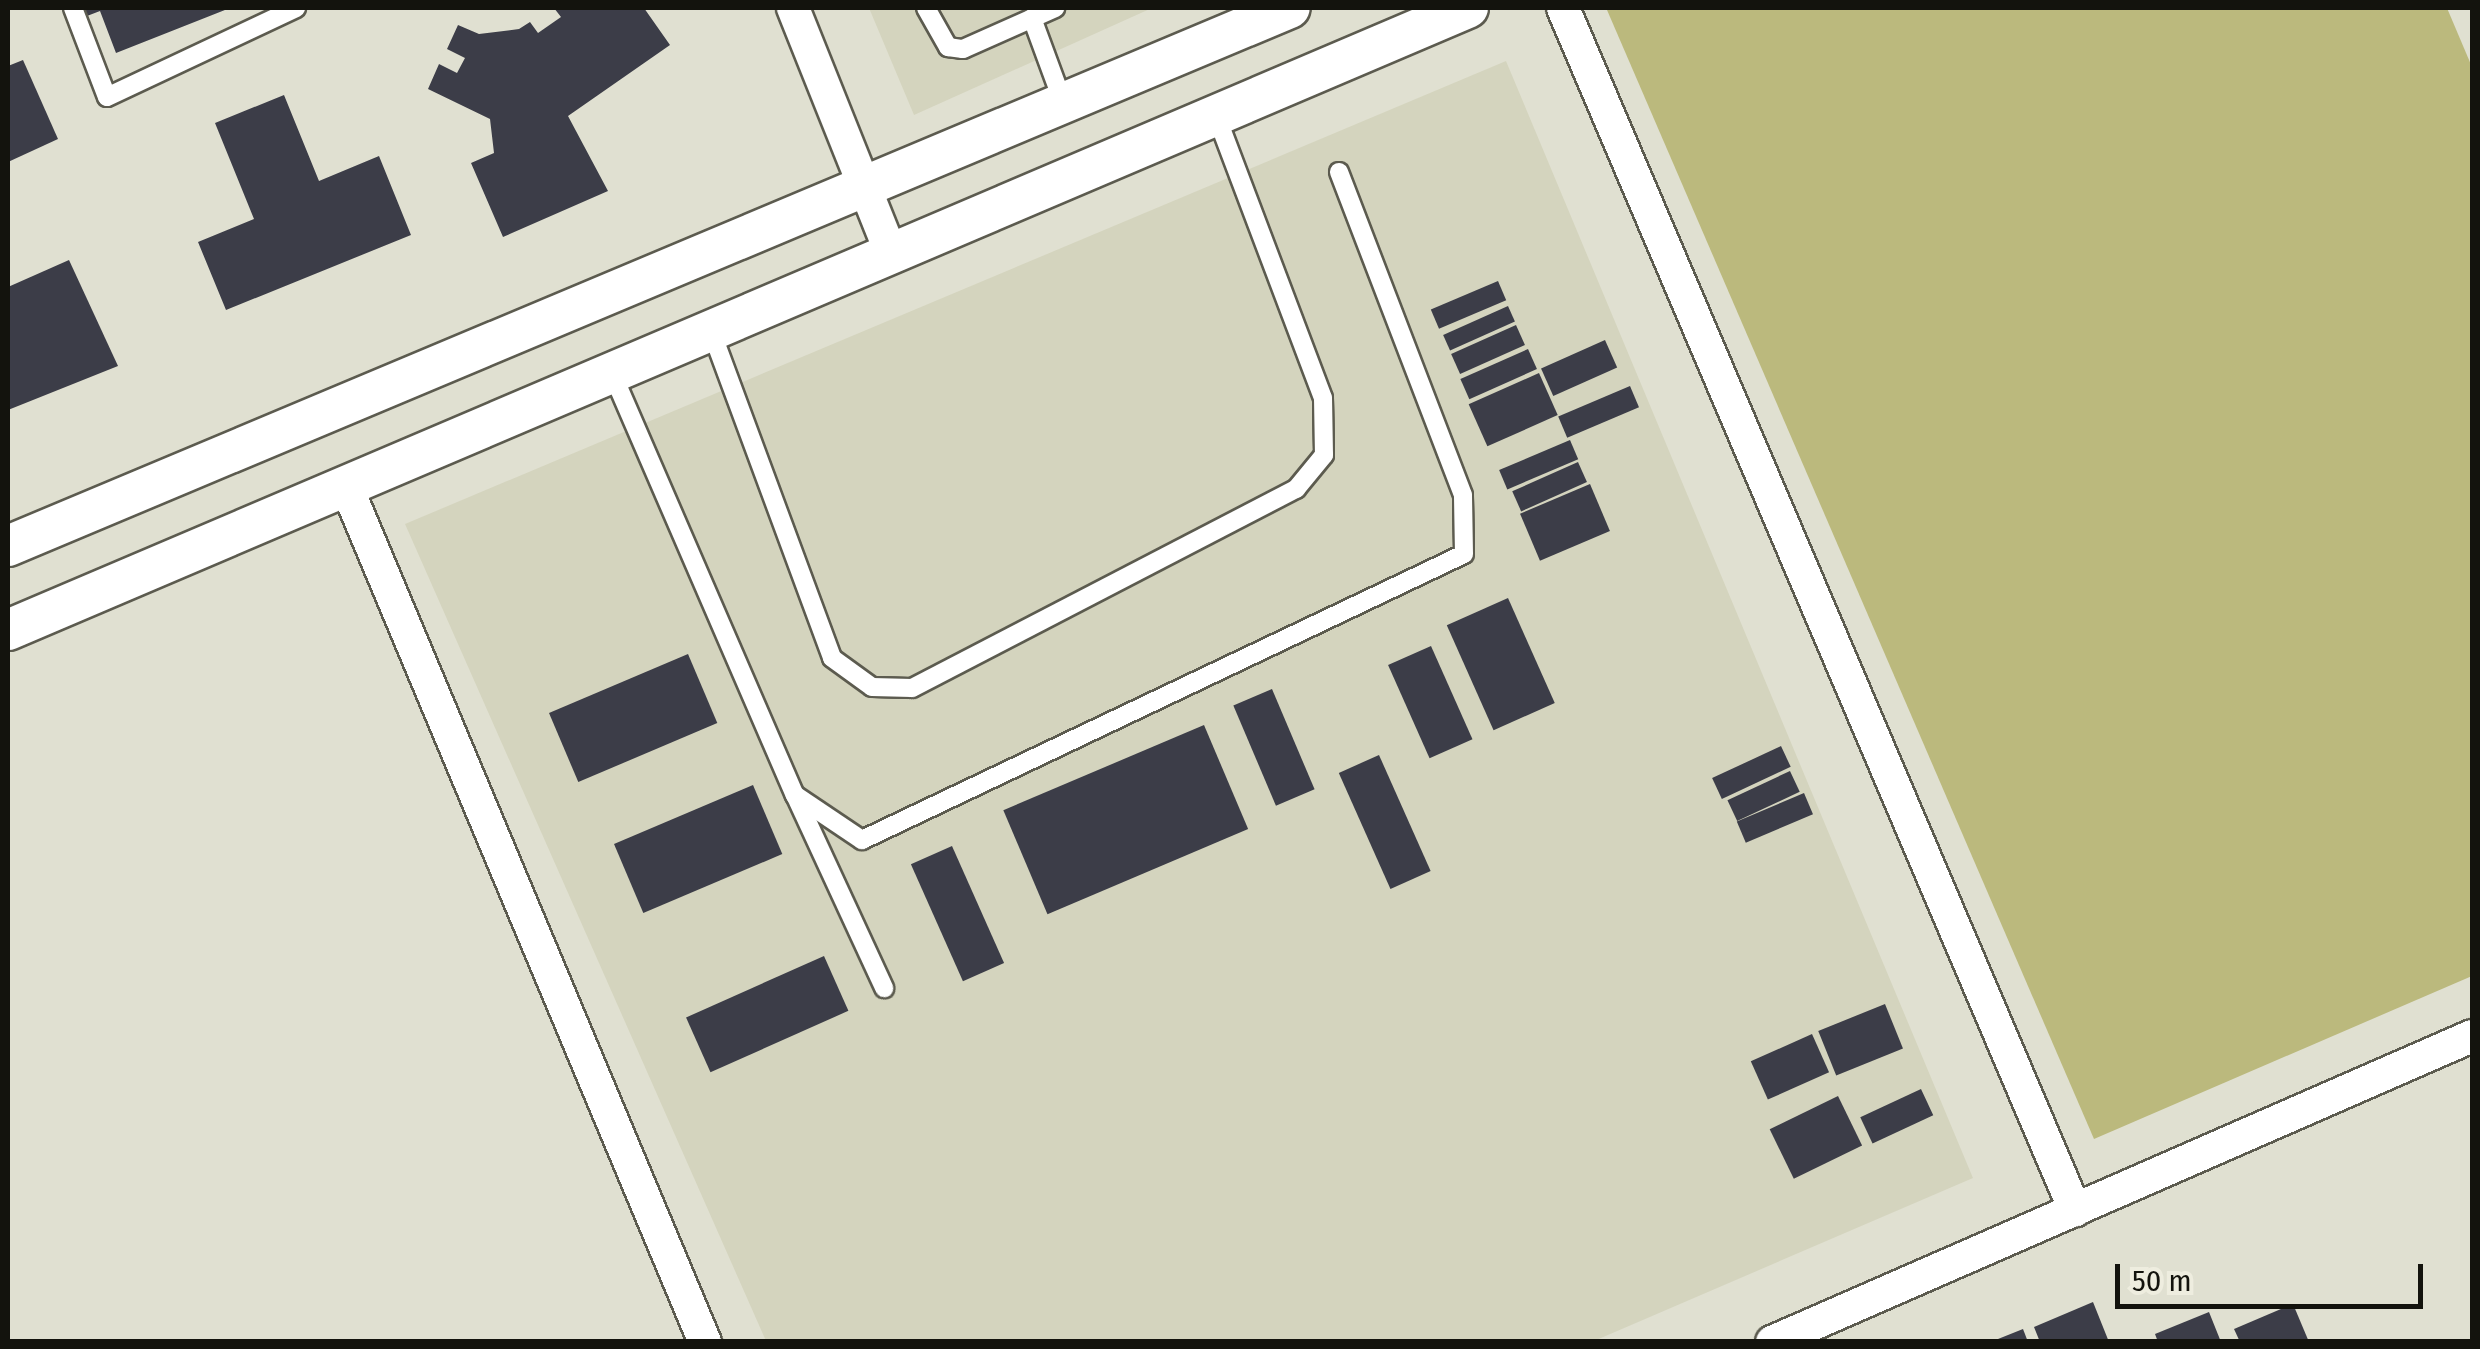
<!DOCTYPE html>
<style>
body{margin:0}
#map{position:relative;width:2480px;height:1349px;overflow:hidden;background:#e0e0d1;font-family:"Fira Sans Condensed",sans-serif}
div>[style]{position:absolute}
[style*='--x']{left:calc(var(--x)*1px);top:calc(var(--y)*1px);width:calc(var(--w)*1px);rotate:calc(var(--a)*1deg)}
.built>*{inset:0;background:#d4d4be}
.green>*{inset:0;background:#bbb97d}
.building>*{inset:0;background:#3c3d48;transform-origin:0 0}
.roads{filter:drop-shadow(2px 0 #5c5b4f) drop-shadow(-2px 0 #5c5b4f) drop-shadow(0 2px #5c5b4f) drop-shadow(0 -2px #5c5b4f)}
.service>*{height:18px;margin:-9px;padding:0 9px;transform-origin:9px;border-radius:9px;background:#fff}
.minor>*{height:32px;margin:-16px;padding:0 16px;transform-origin:16px;border-radius:16px;background:#fff}
.tertiary>*{height:40px;margin:-20px;padding:0 20px;transform-origin:20px;border-radius:20px;background:#fff}
span{translate:-50% -50%;white-space:nowrap;text-align:center;line-height:1.15;-webkit-text-stroke:10px #eeeddf;paint-order:stroke}
.frame{position:absolute;inset:0;border:10px solid #13130d;pointer-events:none}
.scale{position:absolute;left:2115px;top:1264px;width:308px;height:45px;box-sizing:border-box;border:5px solid #13130d;border-top:0;padding-left:12px;font-size:30px;line-height:35px;white-space:nowrap;color:#13130d;-webkit-text-stroke:8px #eeeddf;paint-order:stroke}
</style>
<div id="map">
<div class="built">
<div style="clip-path:polygon(869px 8px,1152px 8px,914px 115px)"></div>
<div style="clip-path:polygon(1506px 61px,1973px 1178px,1594px 1341px,766px 1341px,405px 524px)"></div>
</div>
<div class="green">
<div style="clip-path:polygon(1613px 8px,2447px 8px,2472px 67px,2472px 976px,2094px 1139px,1607px 10px)"></div>
</div>
<div class="building">
<div style="clip-path:polygon(84px 8px,230px 8px,116px 53px,100px 11px,87px 16px)"></div>
<div style="clip-path:polygon(554px 8px,644px 8px,670px 45px,568px 116px,608px 191px,503px 237px,471px 163px,494px 153px,490px 119px,428px 89px,439px 64px,457px 73px,465px 58px,447px 49px,458px 25px,479px 34px,519px 29px,530px 22px,538px 33px,561px 17px)"></div>
<div style="clip-path:polygon(23px 60px,58px 139px,8px 162px,8px 66px)"></div>
<div style="clip-path:polygon(284px 95px,319px 181px,379px 156px,411px 235px,226px 310px,198px 242px,254px 219px,215px 123px)"></div>
<div style="clip-path:polygon(69px 260px,118px 366px,8px 410px,8px 287px)"></div>
<div style="left:1498px;top:281px;width:21px;height:73px;rotate:67deg"></div>
<div style="left:1508px;top:306px;width:17px;height:71px;rotate:66deg"></div>
<div style="left:1516px;top:325px;width:22px;height:71px;rotate:66deg"></div>
<div style="left:1605px;top:340px;width:30px;height:70px;rotate:66deg"></div>
<div style="left:1528px;top:349px;width:22px;height:74px;rotate:66deg"></div>
<div style="left:1539px;top:373px;width:46px;height:77px;rotate:66deg"></div>
<div style="left:1630px;top:386px;width:23px;height:78px;rotate:67deg"></div>
<div style="left:1570px;top:440px;width:21px;height:77px;rotate:67deg"></div>
<div style="left:1578px;top:462px;width:22px;height:72px;rotate:66deg"></div>
<div style="left:1590px;top:484px;width:51px;height:76px;rotate:67deg"></div>
<div style="left:1508px;top:598px;width:115px;height:67px;rotate:66deg"></div>
<div style="left:1431px;top:646px;width:102px;height:47px;rotate:66deg"></div>
<div style="left:688px;top:654px;width:75px;height:151px;rotate:67deg"></div>
<div style="left:1272px;top:689px;width:109px;height:42px;rotate:67deg"></div>
<div style="left:1204px;top:725px;width:113px;height:218px;rotate:67deg"></div>
<div style="left:1781px;top:746px;width:23px;height:76px;rotate:65deg"></div>
<div style="left:1379px;top:755px;width:127px;height:44px;rotate:66deg"></div>
<div style="left:1790px;top:771px;width:23px;height:69px;rotate:65deg"></div>
<div style="left:753px;top:785px;width:75px;height:151px;rotate:67deg"></div>
<div style="left:1804px;top:793px;width:23px;height:73px;rotate:67deg"></div>
<div style="left:952px;top:846px;width:128px;height:45px;rotate:66deg"></div>
<div style="left:824px;top:956px;width:60px;height:151px;rotate:66deg"></div>
<div style="left:1885px;top:1004px;width:48px;height:72px;rotate:68deg"></div>
<div style="left:1812px;top:1034px;width:42px;height:67px;rotate:66deg"></div>
<div style="left:1921px;top:1089px;width:29px;height:67px;rotate:65deg"></div>
<div style="left:1838px;top:1096px;width:55px;height:76px;rotate:64deg"></div>
<div style="clip-path:polygon(2093px 1302px,2109px 1342px,2040px 1342px,2034px 1327px)"></div>
<div style="clip-path:polygon(2293px 1304px,2309px 1342px,2240px 1342px,2234px 1329px)"></div>
<div style="clip-path:polygon(2209px 1312px,2221px 1342px,2158px 1342px,2155px 1334px)"></div>
<div style="clip-path:polygon(2023px 1329px,2028px 1342px,1993px 1342px,1993px 1341px)"></div>
</div>
<div class="roads">
<div class="service">
<div style="--x:73;--y:8;--w:95;--a:69.1"></div>
<div style="--x:107;--y:97;--w:209;--a:-25.2"></div>
<div style="--x:926;--y:8;--w:45;--a:60.6"></div>
<div style="--x:948;--y:47;--w:15;--a:8"></div>
<div style="--x:963;--y:49;--w:101;--a:-24"></div>
<div style="--x:1032;--y:18;--w:93;--a:69.8"></div>
<div style="--x:712;--y:333;--w:346;--a:69.7"></div>
<div style="--x:832;--y:658;--w:49;--a:35.9"></div>
<div style="--x:872;--y:687;--w:40;--a:1.4"></div>
<div style="--x:912;--y:688;--w:433;--a:-27.4"></div>
<div style="--x:1296;--y:489;--w:44;--a:-50.5"></div>
<div style="--x:1324;--y:455;--w:57;--a:-91"></div>
<div style="--x:1323;--y:398;--w:303;--a:-110.7"></div>
<div style="--x:613;--y:375;--w:458;--a:66.6"></div>
<div style="--x:795;--y:795;--w:81;--a:33.9"></div>
<div style="--x:862;--y:840;--w:666;--a:-25.41"></div>
<div style="--x:1464;--y:554;--w:59;--a:-91"></div>
<div style="--x:1463;--y:495;--w:346;--a:-111"></div>
<div style="--x:795;--y:795;--w:213;--a:65.2"></div>
</div>
<div class="minor">
<div style="--x:793;--y:8;--w:264;--a:68.2"></div>
<div style="--x:1563;--y:8;--w:1307;--a:66.93"></div>
<div style="--x:347;--y:488;--w:926;--a:67.26"></div>
<div style="--x:1772;--y:1342;--w:764;--a:-23.61"></div>
</div>
<div class="tertiary">
<div style="--x:8;--y:546;--w:1390;--a:-22.77"></div>
<div style="--x:8;--y:630;--w:1587;--a:-23.08"></div>
</div>
</div>
<div class="frame"></div>
<div class="scale">50 m</div>
</div>
